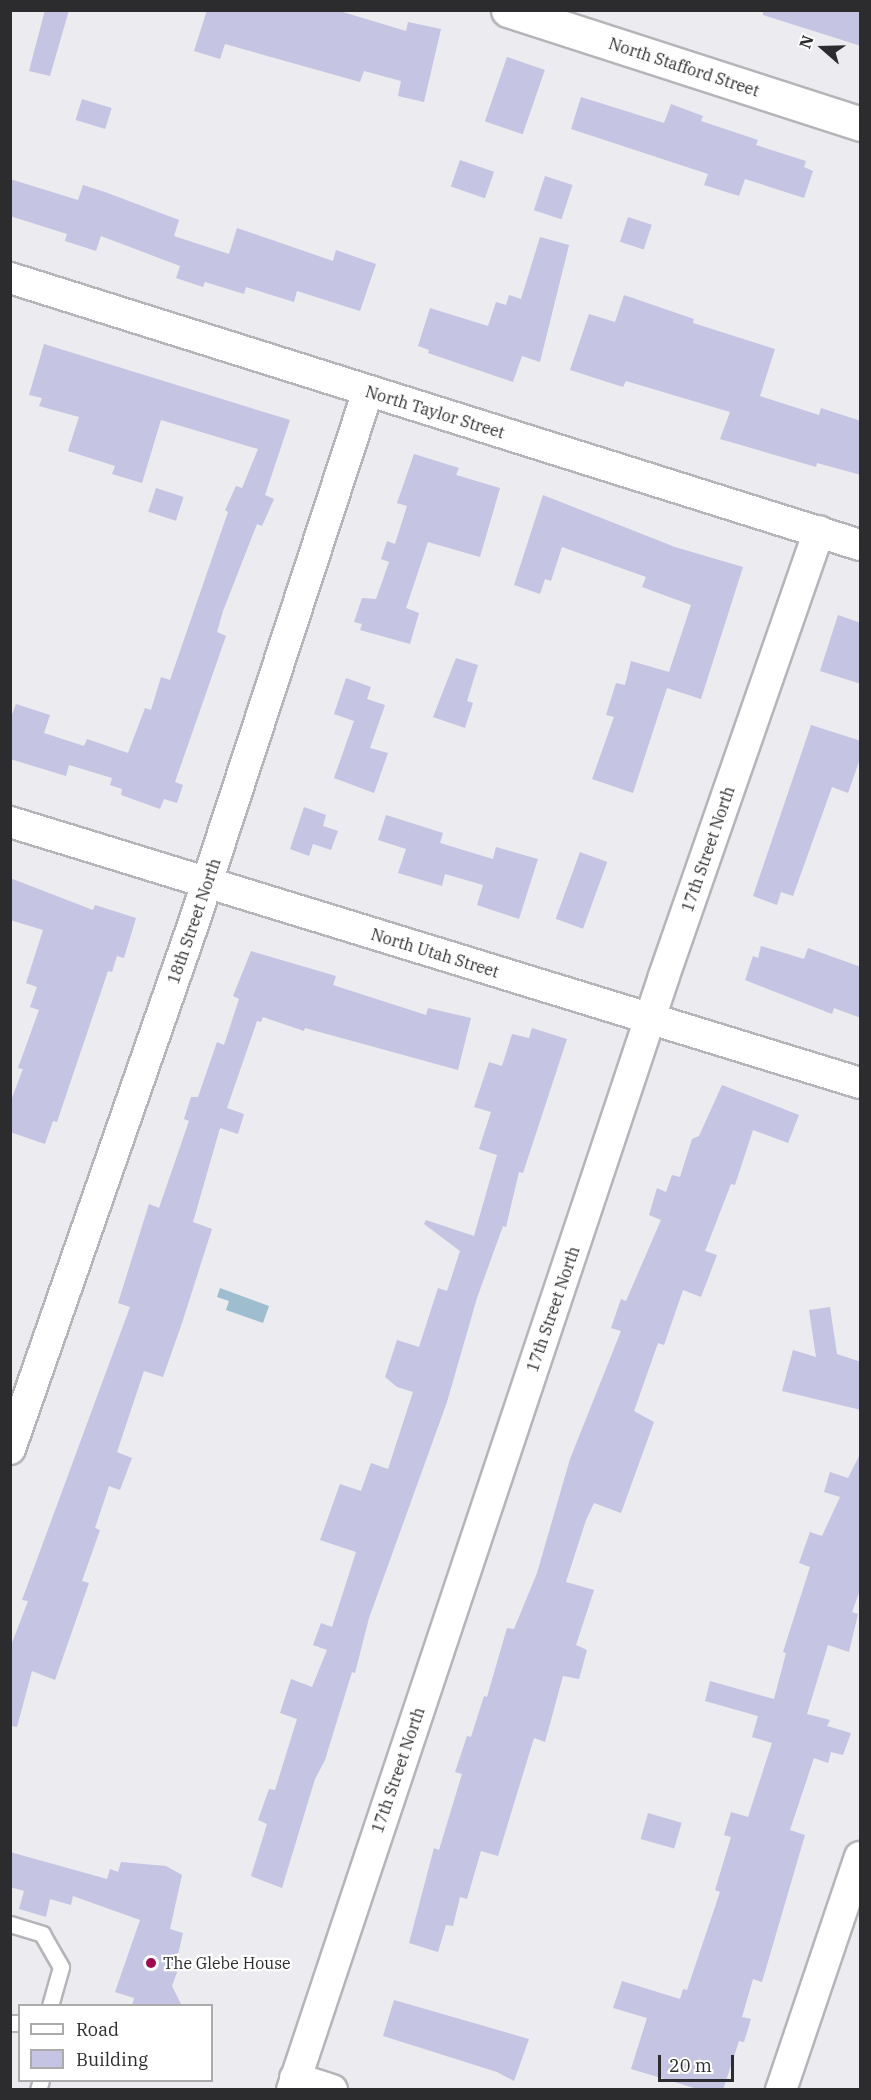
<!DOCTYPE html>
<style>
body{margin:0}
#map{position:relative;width:871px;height:2100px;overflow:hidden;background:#ebebf0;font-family:"IBM Plex Serif",serif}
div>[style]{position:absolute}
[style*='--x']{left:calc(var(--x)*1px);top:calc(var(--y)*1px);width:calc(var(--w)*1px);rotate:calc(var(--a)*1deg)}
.water>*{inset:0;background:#9ebdce}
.building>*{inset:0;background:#c5c4e2;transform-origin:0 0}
.roads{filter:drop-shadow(2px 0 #b5b5b9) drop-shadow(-2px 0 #b5b5b9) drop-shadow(0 2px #b5b5b9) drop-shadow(0 -2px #b5b5b9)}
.lane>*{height:15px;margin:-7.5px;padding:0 7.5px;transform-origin:7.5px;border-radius:7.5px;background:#fff}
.street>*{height:30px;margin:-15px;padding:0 15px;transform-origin:15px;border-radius:15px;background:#fff}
.secondary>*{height:33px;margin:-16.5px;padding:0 16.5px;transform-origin:16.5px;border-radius:16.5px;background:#fff}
.dots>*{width:16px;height:16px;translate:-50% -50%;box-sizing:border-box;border:3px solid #fff;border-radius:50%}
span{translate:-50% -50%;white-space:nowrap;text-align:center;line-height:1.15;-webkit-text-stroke:4.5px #fff;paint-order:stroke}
.street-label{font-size:16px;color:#2c2c2e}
.poi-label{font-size:16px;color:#2c2c2e}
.left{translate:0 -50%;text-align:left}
.frame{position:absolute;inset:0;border:12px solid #2c2c2e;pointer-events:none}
.legend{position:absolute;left:18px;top:2004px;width:195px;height:78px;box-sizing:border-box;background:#fff;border:2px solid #ababab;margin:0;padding:8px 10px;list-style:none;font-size:18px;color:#2c2c2e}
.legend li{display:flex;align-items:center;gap:12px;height:30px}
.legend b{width:30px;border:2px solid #ababab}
.north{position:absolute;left:793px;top:18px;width:60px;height:60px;-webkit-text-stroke:4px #fff;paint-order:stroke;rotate:290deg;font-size:16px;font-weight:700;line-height:24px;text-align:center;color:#2c2c2e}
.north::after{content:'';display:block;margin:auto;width:21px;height:27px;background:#2c2c2e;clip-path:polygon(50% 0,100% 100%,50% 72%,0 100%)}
.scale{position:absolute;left:658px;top:2055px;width:76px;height:27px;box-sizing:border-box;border:3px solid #2c2c2e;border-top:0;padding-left:8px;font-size:18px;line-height:21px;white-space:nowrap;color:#2c2c2e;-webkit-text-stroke:4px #fff;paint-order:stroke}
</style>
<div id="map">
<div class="water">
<div style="clip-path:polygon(220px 1288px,269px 1306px,263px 1323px,226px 1310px,229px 1301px,217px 1297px)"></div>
</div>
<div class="building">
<div style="clip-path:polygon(45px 10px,69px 10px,50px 76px,29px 71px)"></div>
<div style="clip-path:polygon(207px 10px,336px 10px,406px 31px,408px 22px,441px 29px,424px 102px,398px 96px,401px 81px,364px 71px,360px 82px,225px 44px,220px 59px,194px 51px)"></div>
<div style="clip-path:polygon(763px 10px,861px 10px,861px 46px,763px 15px)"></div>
<div style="left:507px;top:57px;width:40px;height:68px;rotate:19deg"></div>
<div style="clip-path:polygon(581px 97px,664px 123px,671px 104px,703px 116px,701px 121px,758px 140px,756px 145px,806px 161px,804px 167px,813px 171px,804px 198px,745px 179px,739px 196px,704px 185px,708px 174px,571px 129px)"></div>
<div style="left:82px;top:99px;width:31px;height:22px;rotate:17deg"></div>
<div style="left:460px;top:160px;width:36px;height:28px;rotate:19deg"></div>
<div style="left:545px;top:176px;width:29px;height:36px;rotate:18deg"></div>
<div style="clip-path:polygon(10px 179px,78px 200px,83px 185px,105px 192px,179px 220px,174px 236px,229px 254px,237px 228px,333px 261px,336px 250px,376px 264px,360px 311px,297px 291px,294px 302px,246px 287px,244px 294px,205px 282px,203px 287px,176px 278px,180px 266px,101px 236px,96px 251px,65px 241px,67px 234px,10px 216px)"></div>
<div style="left:628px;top:217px;width:25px;height:26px;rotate:18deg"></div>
<div style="clip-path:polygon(540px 237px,569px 245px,540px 362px,522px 356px,513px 382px,428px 353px,429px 350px,418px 346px,430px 308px,488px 326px,496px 302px,506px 305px,509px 295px,521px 299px)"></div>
<div style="clip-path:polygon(624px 295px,694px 319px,693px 323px,775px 349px,760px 396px,819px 415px,821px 408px,861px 421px,861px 475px,817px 463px,816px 467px,720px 439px,730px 412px,626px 381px,623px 387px,570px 370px,589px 314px,615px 322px)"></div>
<div style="clip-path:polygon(44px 344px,290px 420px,265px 495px,274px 499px,262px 526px,257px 524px,223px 611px,217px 632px,226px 636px,175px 782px,183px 785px,177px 803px,164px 799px,160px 809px,121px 795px,122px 789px,110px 785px,112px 778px,69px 765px,66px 776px,10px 759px,10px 720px,16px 704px,50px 715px,44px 733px,84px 746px,87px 739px,128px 753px,145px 708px,151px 710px,161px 677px,170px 680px,228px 512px,225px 510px,236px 486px,242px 488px,258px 449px,161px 420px,142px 483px,112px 474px,115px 466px,68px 451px,79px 417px,39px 406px,42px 398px,29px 395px)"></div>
<div style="clip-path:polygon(414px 454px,459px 468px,456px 475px,500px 488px,480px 557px,428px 542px,406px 608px,419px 613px,410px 644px,360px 630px,362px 624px,354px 622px,362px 598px,376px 599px,389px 562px,381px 559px,387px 541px,395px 544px,407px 506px,397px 503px)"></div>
<div style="left:156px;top:488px;width:29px;height:25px;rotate:18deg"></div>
<div style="clip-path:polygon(543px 495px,675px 547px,743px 567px,701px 699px,667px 688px,633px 793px,592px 779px,614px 717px,606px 715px,616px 683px,625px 685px,631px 661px,669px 672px,691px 605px,642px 587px,646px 577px,562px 547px,551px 581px,545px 579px,540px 594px,514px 585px)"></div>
<div style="clip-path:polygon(838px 615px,861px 623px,861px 684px,820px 671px)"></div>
<div style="clip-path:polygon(456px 658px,478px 665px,467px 701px,473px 703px,465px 728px,433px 717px)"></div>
<div style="clip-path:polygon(346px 678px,371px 687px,367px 699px,385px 705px,370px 748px,388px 753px,374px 793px,334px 778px,354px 721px,334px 714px)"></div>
<div style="clip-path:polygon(811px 725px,861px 741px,861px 756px,848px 793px,832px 787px,793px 896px,781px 892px,777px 905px,753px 896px)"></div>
<div style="clip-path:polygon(304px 807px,326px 815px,323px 826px,338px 831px,331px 850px,313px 844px,309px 856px,290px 849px)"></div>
<div style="clip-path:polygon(386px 815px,443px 833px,440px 843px,493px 859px,496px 847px,538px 859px,519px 919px,477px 905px,483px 885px,445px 874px,442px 886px,398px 873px,406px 849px,378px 840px)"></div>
<div style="left:580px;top:852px;width:29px;height:71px;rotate:20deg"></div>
<div style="clip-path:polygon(10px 878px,93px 910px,95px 905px,136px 918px,124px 958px,117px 956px,112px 972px,108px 971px,57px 1122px,53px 1121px,45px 1144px,10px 1132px,10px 1103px,23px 1069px,18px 1068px,39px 1010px,30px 1007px,37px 987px,26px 983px,43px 930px,10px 920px)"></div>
<div style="clip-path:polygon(761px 946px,804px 959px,808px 948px,861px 967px,861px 1018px,834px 1008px,832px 1014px,745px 980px,753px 956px,758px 958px)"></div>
<div style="clip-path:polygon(251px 951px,336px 976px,333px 985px,426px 1015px,428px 1008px,471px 1018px,458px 1070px,305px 1028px,304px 1031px,263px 1017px,261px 1022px,257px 1021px,227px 1108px,244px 1114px,238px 1134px,220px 1128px,193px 1222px,212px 1229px,182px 1323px,163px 1377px,144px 1371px,117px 1452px,132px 1458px,120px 1490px,109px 1486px,95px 1528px,100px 1530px,82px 1581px,89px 1583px,55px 1680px,32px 1671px,17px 1727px,10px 1726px,10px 1648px,28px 1601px,22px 1600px,130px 1307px,118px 1303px,149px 1204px,159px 1208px,189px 1121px,184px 1119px,191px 1097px,198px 1097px,217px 1042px,224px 1045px,239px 999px,233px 996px)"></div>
<div style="clip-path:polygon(532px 1028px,567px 1039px,523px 1173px,519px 1172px,506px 1227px,503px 1226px,477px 1298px,447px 1402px,369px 1618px,355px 1673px,352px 1672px,325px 1760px,315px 1779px,282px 1888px,251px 1876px,267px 1824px,258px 1820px,269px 1789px,275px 1790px,297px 1719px,280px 1713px,291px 1679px,312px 1687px,327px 1650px,313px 1645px,321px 1623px,332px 1627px,356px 1552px,320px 1540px,340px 1484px,361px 1491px,371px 1463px,388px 1469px,413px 1392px,397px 1387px,385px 1377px,397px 1340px,419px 1347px,438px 1288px,447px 1291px,460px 1251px,424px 1224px,426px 1220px,474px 1236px,497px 1155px,479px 1149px,491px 1112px,474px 1107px,489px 1062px,502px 1066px,512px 1034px,529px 1038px)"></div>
<div style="clip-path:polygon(722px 1085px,799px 1115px,788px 1143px,753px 1130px,735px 1185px,731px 1184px,705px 1251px,717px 1255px,701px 1297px,683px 1290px,664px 1345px,658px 1343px,634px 1411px,654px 1422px,621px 1513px,594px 1503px,586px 1520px,566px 1582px,594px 1590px,576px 1645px,587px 1650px,579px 1679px,563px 1676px,545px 1742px,534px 1738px,498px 1856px,481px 1851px,467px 1899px,460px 1897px,453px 1926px,446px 1925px,438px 1952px,409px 1943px,434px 1848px,439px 1850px,462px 1774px,455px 1772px,467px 1736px,471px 1737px,484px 1696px,487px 1697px,507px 1628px,514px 1629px,537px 1573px,570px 1459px,621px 1331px,611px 1328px,621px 1299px,626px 1301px,661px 1220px,649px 1215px,657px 1188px,666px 1192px,672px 1175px,680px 1177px,692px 1139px,699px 1136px)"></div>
<div style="clip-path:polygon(830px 1307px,837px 1354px,861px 1362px,861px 1410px,782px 1391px,793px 1350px,816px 1357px,809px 1310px)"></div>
<div style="clip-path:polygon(861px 1452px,861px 1587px,852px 1612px,858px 1614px,849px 1652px,828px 1645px,807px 1714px,830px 1720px,827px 1726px,851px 1733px,843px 1755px,831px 1752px,828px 1763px,814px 1758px,790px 1830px,805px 1835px,762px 1982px,753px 1979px,742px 2017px,751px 2019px,744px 2042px,739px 2041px,723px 2090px,701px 2090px,631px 2069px,647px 2018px,613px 2008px,622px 1981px,680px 1999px,683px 1989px,687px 1990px,720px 1892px,715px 1890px,731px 1837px,724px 1835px,731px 1812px,748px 1817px,772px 1743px,752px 1737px,758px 1716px,705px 1701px,710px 1681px,774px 1699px,786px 1653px,783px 1652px,810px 1567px,799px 1563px,810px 1532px,822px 1536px,840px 1497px,824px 1492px,830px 1472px,848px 1478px)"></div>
<div style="left:648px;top:1813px;width:35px;height:27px;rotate:16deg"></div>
<div style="clip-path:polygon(10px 1852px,107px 1879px,110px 1869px,118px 1872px,121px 1862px,166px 1866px,182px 1875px,170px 1929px,183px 1933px,176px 1963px,180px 1964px,172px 1986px,182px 2006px,132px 2006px,134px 1998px,115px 1992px,140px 1920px,73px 1896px,71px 1905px,50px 1899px,46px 1917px,19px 1909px,24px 1891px,10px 1887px)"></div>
<div style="clip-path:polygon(394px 2000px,529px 2039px,514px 2081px,497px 2072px,383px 2036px)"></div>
</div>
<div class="roads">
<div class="lane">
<div style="--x:10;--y:1924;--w:34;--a:17"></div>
<div style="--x:42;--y:1934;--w:38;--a:60"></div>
<div style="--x:61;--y:1967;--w:41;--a:105.8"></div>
<div style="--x:10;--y:2023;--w:10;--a:0"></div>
<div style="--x:38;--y:2090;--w:10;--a:-73"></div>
</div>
<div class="street">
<div style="--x:10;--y:278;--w:891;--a:17.44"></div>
<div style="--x:10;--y:822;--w:889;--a:17.07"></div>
<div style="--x:10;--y:1449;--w:558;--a:-70.75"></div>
<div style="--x:194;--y:922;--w:559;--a:-71.86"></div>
<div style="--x:295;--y:2078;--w:39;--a:18"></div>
<div style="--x:292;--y:2090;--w:1174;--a:-71.53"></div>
<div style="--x:664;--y:976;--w:471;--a:-70.8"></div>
<div style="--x:781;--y:2090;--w:246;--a:-71.3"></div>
</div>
<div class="secondary">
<div style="--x:508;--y:10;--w:370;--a:17.9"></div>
</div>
</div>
<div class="dots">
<div style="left:151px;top:1963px;background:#9f0a51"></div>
</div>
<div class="street-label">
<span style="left:684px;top:67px;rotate:18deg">North Stafford Street</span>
<span style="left:435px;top:412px;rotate:17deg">North Taylor Street</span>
<span style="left:708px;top:849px;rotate:-71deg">17th Street North</span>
<span style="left:194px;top:921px;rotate:-71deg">18th Street North</span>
<span style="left:435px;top:953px;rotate:17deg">North Utah Street</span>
<span style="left:553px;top:1309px;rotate:-71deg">17th Street North</span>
<span style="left:398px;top:1770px;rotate:-71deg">17th Street North</span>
</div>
<div class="poi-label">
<span class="left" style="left:163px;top:1963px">The Glebe House</span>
</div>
<div class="frame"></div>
<ul class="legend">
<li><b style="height:8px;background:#fff"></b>Road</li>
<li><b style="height:16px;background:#c5c4e2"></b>Building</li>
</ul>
<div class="north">N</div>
<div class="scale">20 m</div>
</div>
